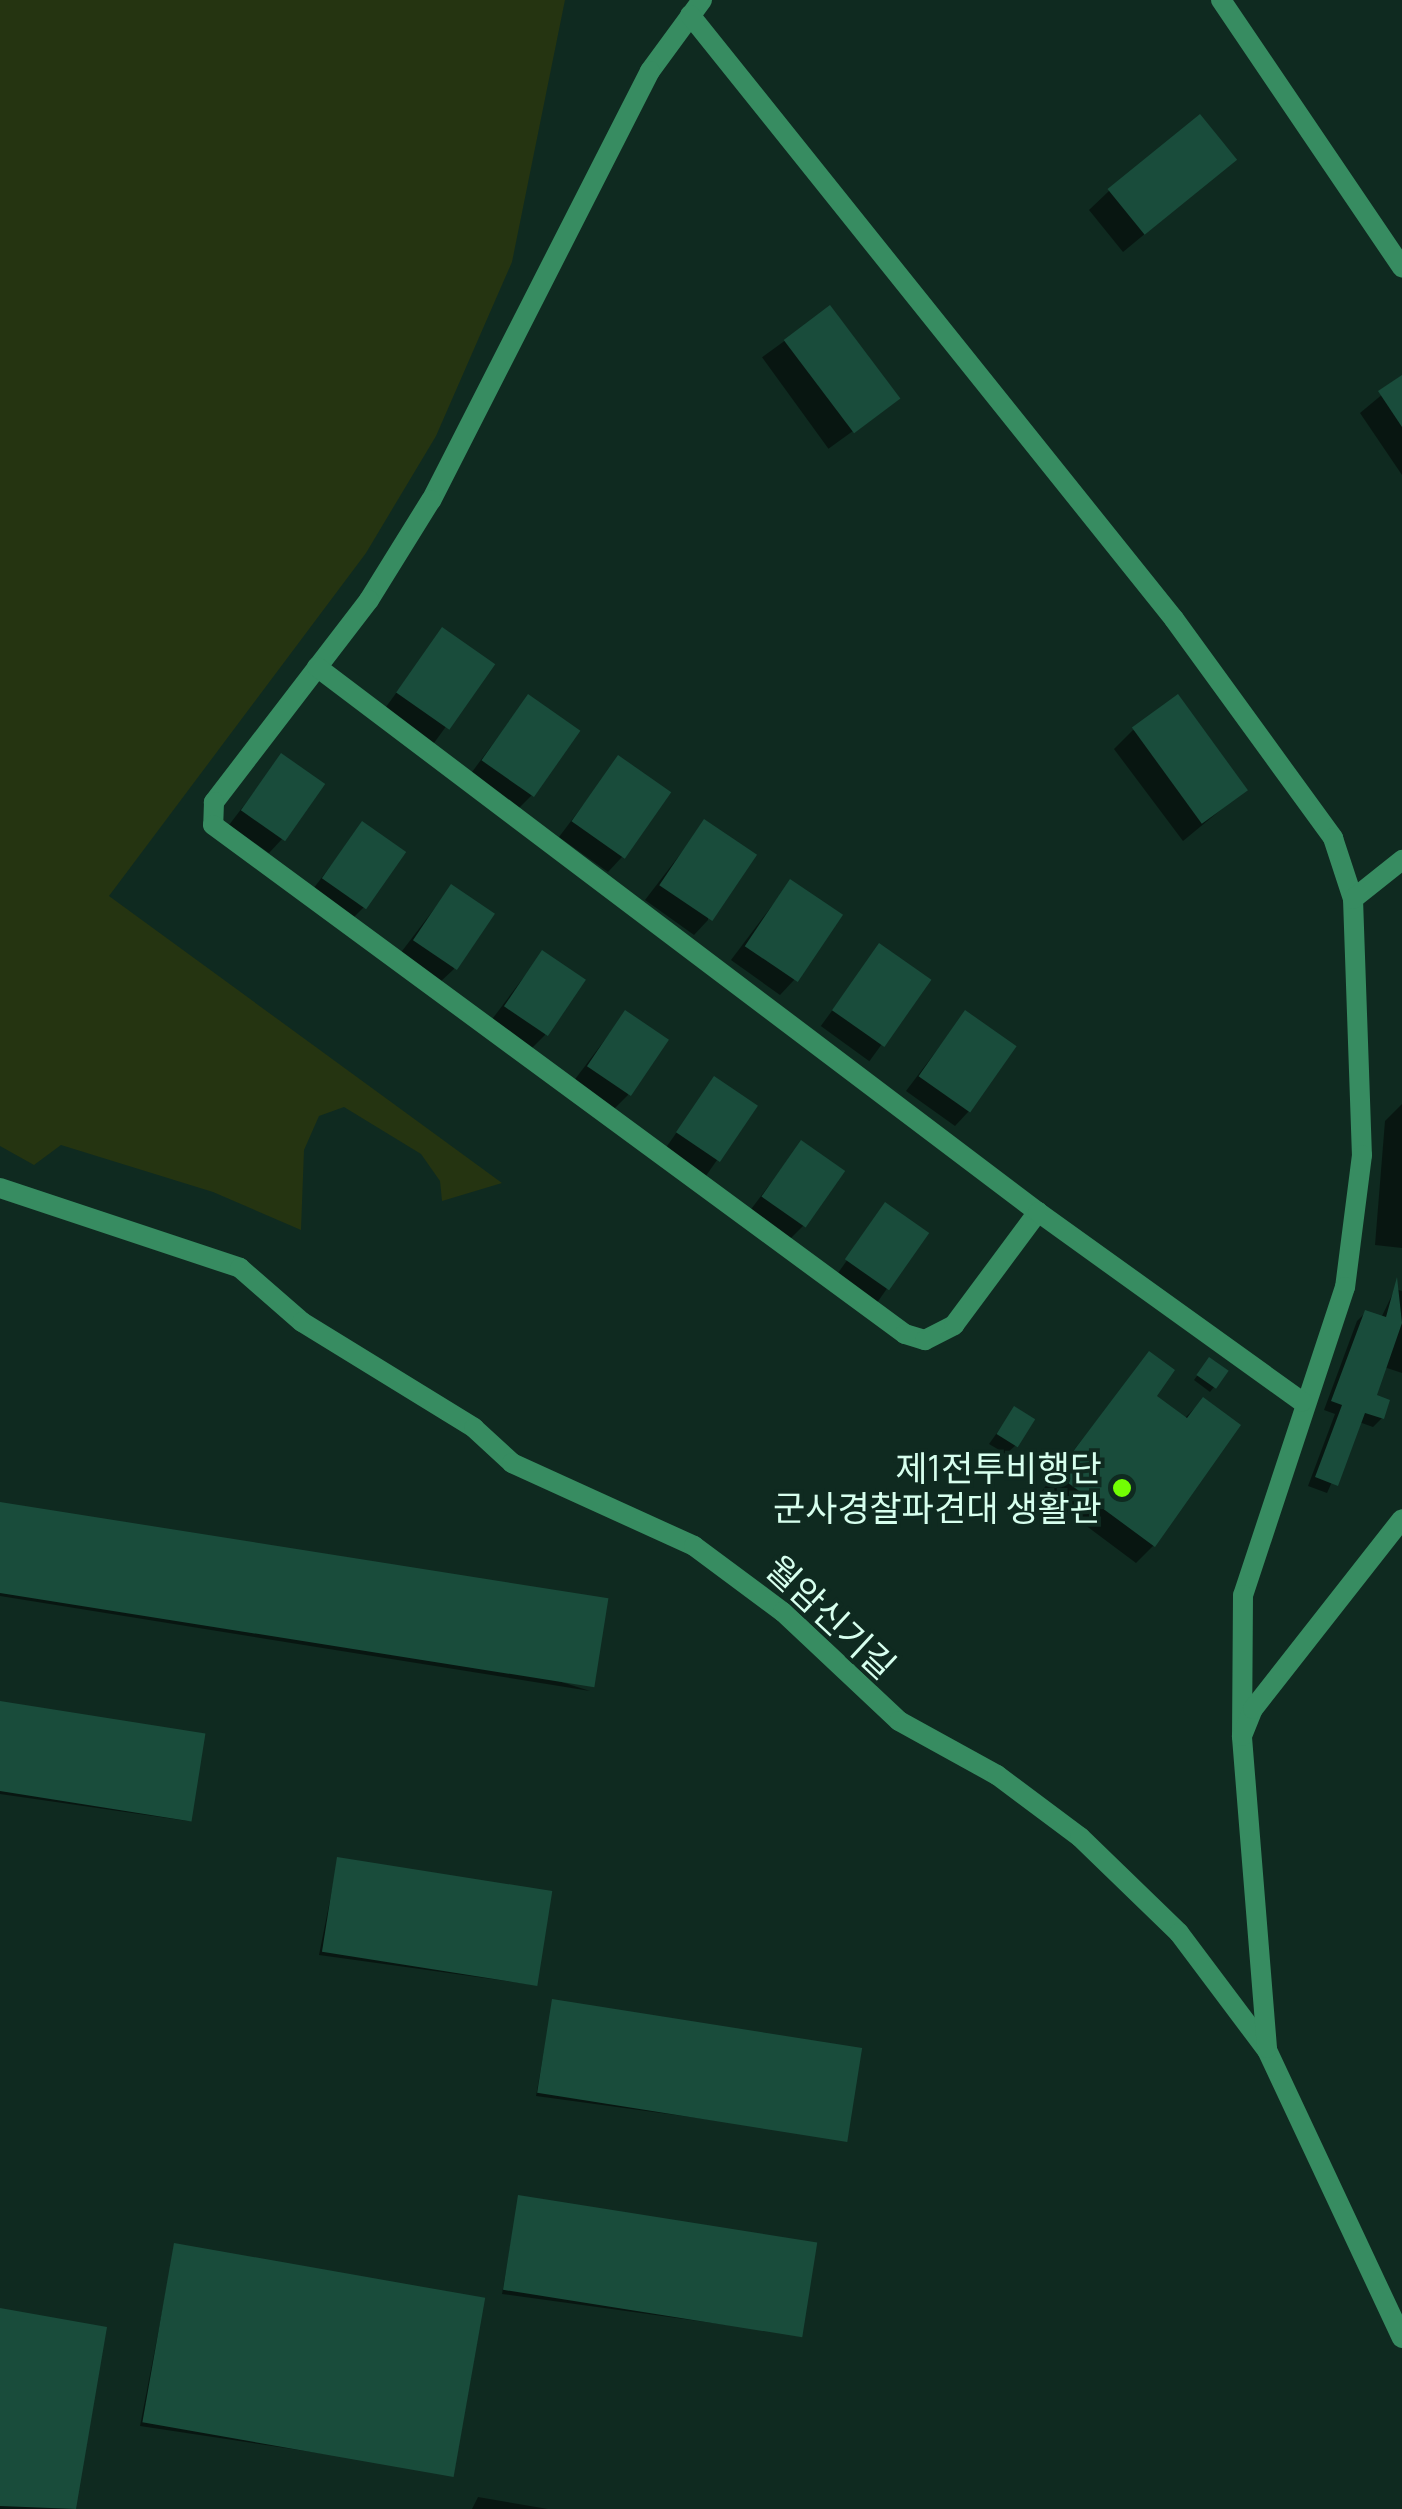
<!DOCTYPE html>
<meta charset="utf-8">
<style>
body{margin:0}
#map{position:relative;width:1402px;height:2509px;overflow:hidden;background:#0f2a20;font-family:Manrope,"Noto Sans KR",sans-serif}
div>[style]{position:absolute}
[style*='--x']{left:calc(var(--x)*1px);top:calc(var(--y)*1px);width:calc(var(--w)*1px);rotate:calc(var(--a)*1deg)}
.green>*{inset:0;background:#253411}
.shadow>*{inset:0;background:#0007;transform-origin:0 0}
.building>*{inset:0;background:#194c3b;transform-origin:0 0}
.minor>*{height:20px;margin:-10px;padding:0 10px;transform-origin:10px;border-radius:10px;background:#378c61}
.dots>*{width:28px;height:28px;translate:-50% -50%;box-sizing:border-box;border:5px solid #0f2a20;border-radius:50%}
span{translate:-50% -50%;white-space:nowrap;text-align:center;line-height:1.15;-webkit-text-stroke:8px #0f2a20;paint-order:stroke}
.poi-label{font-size:35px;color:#d7ffee}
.right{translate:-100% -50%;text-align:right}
.street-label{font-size:35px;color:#d7ffee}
</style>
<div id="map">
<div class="green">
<div style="clip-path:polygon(0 0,565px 0,512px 262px,436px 436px,366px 553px,109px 896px,502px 1183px,442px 1201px,440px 1181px,421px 1154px,344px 1107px,319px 1116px,304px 1150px,301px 1230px,213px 1192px,61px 1145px,34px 1165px,0 1146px)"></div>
</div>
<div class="shadow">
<div style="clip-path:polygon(1234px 160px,1123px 252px,1089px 210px,1109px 191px)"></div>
<div style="left:830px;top:308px;width:113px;height:84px;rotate:54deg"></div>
<div style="clip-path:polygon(1402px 378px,1402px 475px,1360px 413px)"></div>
<div style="left:442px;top:630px;width:60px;height:99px;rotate:36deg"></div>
<div style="clip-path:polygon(528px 697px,532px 795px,517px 810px,469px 776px)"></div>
<div style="clip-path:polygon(1133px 730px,1246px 789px,1183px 841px,1114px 749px)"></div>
<div style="clip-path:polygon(281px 757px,283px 838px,269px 853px,229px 825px)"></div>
<div style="clip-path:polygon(618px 759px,622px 857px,608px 872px,559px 837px)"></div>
<div style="clip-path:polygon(705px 822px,708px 920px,694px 935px,645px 900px)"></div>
<div style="clip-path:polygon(362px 825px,364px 907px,350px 921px,310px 893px)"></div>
<div style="clip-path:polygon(790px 882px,794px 980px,780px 995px,731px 960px)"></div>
<div style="clip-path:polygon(451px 887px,454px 969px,439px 983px,399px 955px)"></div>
<div style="left:879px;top:946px;width:60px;height:99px;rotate:36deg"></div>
<div style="clip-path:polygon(542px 953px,545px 1035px,530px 1050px,490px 1022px)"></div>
<div style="clip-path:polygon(625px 1013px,628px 1095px,613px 1110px,573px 1082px)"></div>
<div style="clip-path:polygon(965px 1013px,969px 1111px,955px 1126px,906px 1091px)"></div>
<div style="left:714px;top:1079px;width:49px;height:86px;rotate:35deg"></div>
<div style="clip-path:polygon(1402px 1104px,1402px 1248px,1375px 1245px,1385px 1121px)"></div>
<div style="clip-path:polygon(801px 1143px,804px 1225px,789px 1240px,749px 1212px)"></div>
<div style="left:885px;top:1206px;width:49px;height:86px;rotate:35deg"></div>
<div style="clip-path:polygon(1395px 1289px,1402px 1291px,1402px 1373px,1384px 1367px,1374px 1397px,1382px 1418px,1373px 1427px,1359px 1422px,1327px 1493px,1308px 1486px,1335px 1414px,1324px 1410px,1357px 1321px,1366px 1312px,1381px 1318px)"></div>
<div style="clip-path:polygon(1149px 1354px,1153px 1396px,1184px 1419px,1203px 1400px,1153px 1546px,1136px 1563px,1041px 1492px)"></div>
<div style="clip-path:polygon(1206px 1364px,1226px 1372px,1210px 1392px,1194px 1380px)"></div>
<div style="clip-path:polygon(1014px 1409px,1016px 1445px,1006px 1454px,989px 1444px)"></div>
<div style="clip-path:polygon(0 1504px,590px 1691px,0 1596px)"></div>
<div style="clip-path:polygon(0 1703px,188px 1821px,0 1794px)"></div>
<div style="clip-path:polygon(338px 1860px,535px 1985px,319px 1955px)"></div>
<div style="clip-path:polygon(553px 2002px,846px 2138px,536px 2096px)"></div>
<div style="clip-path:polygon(519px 2198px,801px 2335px,502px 2294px)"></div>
<div style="clip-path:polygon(175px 2246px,452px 2473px,140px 2426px)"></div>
<div style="clip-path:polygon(0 2311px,104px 2329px,74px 2509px,0 2509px)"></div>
<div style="clip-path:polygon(478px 2497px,548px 2509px,472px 2509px)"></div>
</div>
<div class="building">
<div style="left:1200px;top:114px;width:59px;height:119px;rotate:51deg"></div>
<div style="left:830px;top:305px;width:117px;height:58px;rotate:53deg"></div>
<div style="clip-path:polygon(1402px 375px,1402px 427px,1378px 391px)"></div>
<div style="left:442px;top:627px;width:65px;height:80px;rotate:35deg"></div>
<div style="left:528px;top:694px;width:64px;height:81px;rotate:35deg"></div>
<div style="left:1178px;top:694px;width:119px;height:57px;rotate:54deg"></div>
<div style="left:281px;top:753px;width:54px;height:70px;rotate:35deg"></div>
<div style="left:618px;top:755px;width:65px;height:81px;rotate:35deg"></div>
<div style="left:704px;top:819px;width:64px;height:80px;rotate:34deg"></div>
<div style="left:362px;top:821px;width:54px;height:70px;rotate:35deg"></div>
<div style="left:790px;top:879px;width:64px;height:81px;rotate:34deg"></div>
<div style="left:451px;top:884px;width:53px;height:68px;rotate:34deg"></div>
<div style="left:879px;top:943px;width:64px;height:82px;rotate:35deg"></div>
<div style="left:542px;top:950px;width:53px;height:68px;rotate:34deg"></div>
<div style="left:625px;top:1010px;width:53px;height:68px;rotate:34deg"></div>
<div style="left:965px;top:1010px;width:63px;height:81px;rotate:35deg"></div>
<div style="left:714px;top:1076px;width:53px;height:68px;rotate:34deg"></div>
<div style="left:801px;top:1140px;width:54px;height:69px;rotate:35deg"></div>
<div style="left:885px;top:1202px;width:54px;height:70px;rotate:35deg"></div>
<div style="clip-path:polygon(1397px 1277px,1402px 1323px,1377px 1395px,1390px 1400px,1384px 1419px,1365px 1413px,1338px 1486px,1315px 1477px,1342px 1405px,1331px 1401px,1365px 1310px,1386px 1317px)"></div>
<div style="clip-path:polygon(1149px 1351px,1175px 1370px,1157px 1396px,1187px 1418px,1203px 1397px,1241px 1425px,1155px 1547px,1056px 1474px)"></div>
<div style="left:1209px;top:1357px;width:24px;height:22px;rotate:35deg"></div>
<div style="left:1014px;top:1406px;width:25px;height:33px;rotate:32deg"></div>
<div style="left:0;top:1502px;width:616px;height:90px;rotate:9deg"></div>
<div style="left:0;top:1701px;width:208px;height:89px;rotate:9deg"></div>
<div style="left:337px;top:1857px;width:218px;height:96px;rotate:9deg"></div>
<div style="left:552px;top:1999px;width:314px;height:95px;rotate:9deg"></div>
<div style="left:518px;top:2195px;width:303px;height:96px;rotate:9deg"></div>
<div style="left:174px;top:2243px;width:316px;height:182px;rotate:10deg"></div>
<div style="clip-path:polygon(0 2308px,107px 2327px,76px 2509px,0 2506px)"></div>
</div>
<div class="minor">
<div style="--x:702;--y:0;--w:88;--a:126.2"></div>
<div style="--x:650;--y:71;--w:482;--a:117"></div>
<div style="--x:431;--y:500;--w:118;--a:121.8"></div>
<div style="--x:369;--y:600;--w:255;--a:127.5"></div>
<div style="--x:214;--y:802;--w:23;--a:92"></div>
<div style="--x:213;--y:825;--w:859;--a:36.34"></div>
<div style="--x:905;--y:1334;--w:21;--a:17"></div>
<div style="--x:925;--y:1340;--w:33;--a:-27"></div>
<div style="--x:954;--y:1325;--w:141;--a:-53.4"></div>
<div style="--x:1221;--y:0;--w:323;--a:55.9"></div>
<div style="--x:690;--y:15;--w:774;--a:51.29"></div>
<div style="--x:1174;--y:619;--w:271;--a:54"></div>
<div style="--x:1333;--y:838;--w:64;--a:71.8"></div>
<div style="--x:1353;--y:899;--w:256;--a:88"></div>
<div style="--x:1362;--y:1155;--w:133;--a:97.3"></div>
<div style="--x:1345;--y:1287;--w:324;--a:108.3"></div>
<div style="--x:1243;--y:1595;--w:141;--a:90.4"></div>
<div style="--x:317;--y:667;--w:904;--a:37.09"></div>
<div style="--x:1038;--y:1212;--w:325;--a:35.7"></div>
<div style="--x:1353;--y:899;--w:63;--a:-38.5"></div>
<div style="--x:0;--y:1188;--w:253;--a:18.4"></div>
<div style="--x:240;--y:1268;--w:82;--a:41.1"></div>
<div style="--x:302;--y:1322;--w:202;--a:31.6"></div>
<div style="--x:474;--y:1428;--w:52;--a:42.6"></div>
<div style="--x:512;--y:1463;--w:200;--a:24.5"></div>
<div style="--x:694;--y:1546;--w:111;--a:36.6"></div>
<div style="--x:783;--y:1612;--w:159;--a:43.2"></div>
<div style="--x:899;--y:1721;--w:112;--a:28.9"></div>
<div style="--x:997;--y:1775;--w:104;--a:36.8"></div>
<div style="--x:1080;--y:1837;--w:138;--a:44.1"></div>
<div style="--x:1179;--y:1933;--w:146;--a:53.1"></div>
<div style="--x:1267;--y:2050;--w:318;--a:64.9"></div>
<div style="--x:1267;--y:2048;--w:313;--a:-94.6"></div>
<div style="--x:1242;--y:1736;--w:29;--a:-68"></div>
<div style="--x:1253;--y:1709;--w:241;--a:-51.9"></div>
</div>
<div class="dots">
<div style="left:1122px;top:1488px;background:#72ff03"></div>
</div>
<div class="poi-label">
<span class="right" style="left:1102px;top:1488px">제1전투비행단<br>군사경찰파견대 생활관</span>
</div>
<div class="street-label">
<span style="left:831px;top:1617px;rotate:43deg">월암신기길</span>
</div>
</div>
